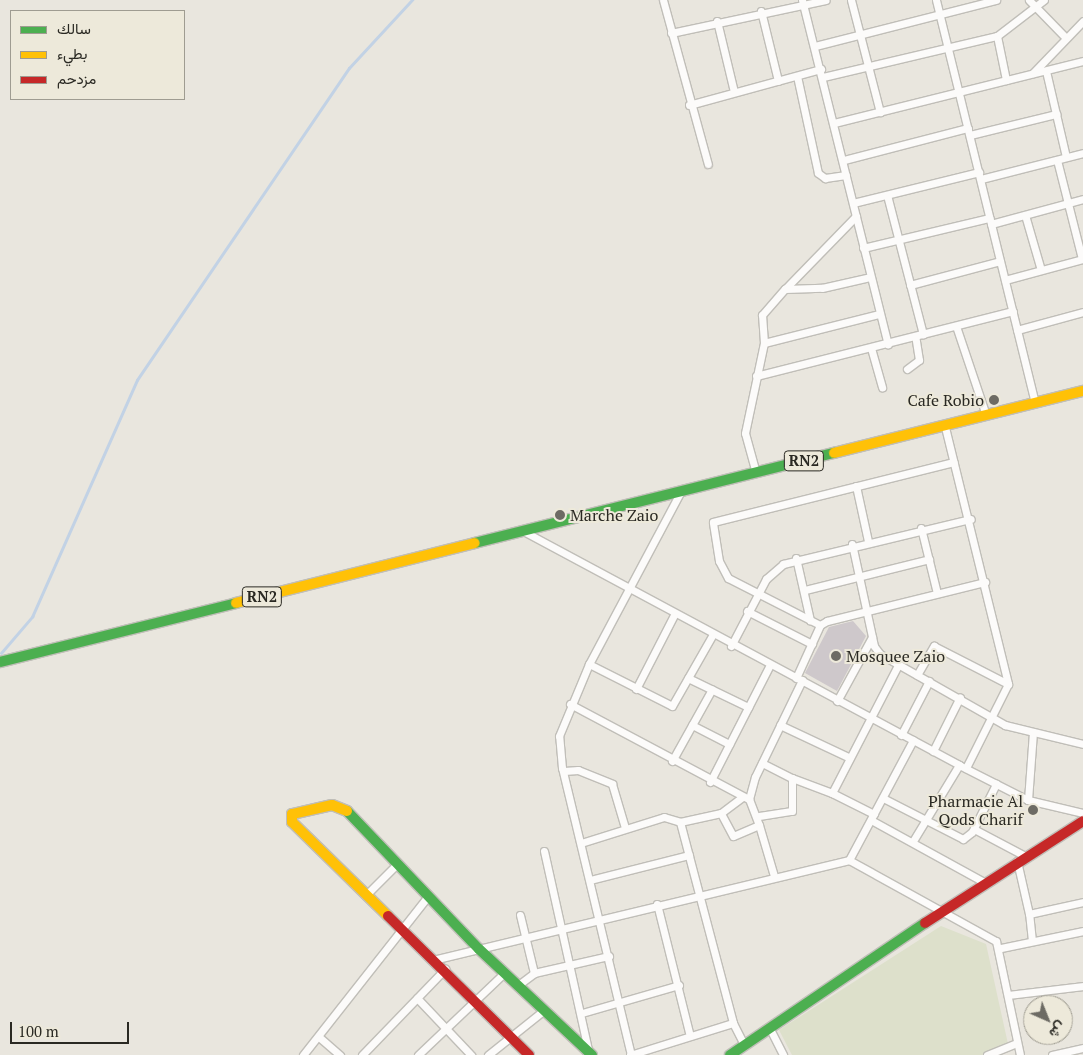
<!DOCTYPE html>
<meta charset="utf-8">
<style>
body{margin:0}
#map{position:relative;width:1083px;height:1055px;overflow:hidden;background:#e9e6de;font-family:"PT Serif",Vazirmatn,serif}
div>[style]{position:absolute}
[style*='--x']{left:calc(var(--x)*1px);top:calc(var(--y)*1px);width:calc(var(--w)*1px);rotate:calc(var(--a)*1deg)}
.green>*{inset:0;background:#dde0cb}
.stream>*{height:2.5px;margin:-1.25px;padding:0 1.25px;transform-origin:1.25px;border-radius:1.25px;background:#c2d2e5}
.building>*{inset:0;background:#cec8cb}
.roads{filter:drop-shadow(1px 0 #c0beb8) drop-shadow(-1px 0 #c0beb8) drop-shadow(0 1px #c0beb8) drop-shadow(0 -1px #c0beb8)}
.street>*{height:7px;margin:-3.5px;padding:0 3.5px;transform-origin:3.5px;border-radius:3.5px;background:#fcfbfa}
.fast>*{height:10px;margin:-5px;padding:0 5px;transform-origin:5px;border-radius:5px;background:#4caf50}
.slow>*{height:10px;margin:-5px;padding:0 5px;transform-origin:5px;border-radius:5px;background:#ffc107}
.jam>*{height:10px;margin:-5px;padding:0 5px;transform-origin:5px;border-radius:5px;background:#c62828}
.dots>*{width:14px;height:14px;translate:-50% -50%;box-sizing:border-box;border:2px solid #ede9da;border-radius:50%}
span{translate:-50% -50%;white-space:nowrap;text-align:center;line-height:1.15;-webkit-text-stroke:4px #ede9da;paint-order:stroke}
.shield-label span{padding:1px 4px;background:#ede9da;border:1px solid;border-radius:4px;-webkit-text-stroke-width:0}
.shield-label{font-size:15px;color:#2a2923;font-weight:700}
.poi-label{font-size:16px;color:#2a2923}
.right{translate:-100% -50%;text-align:right}
.left{translate:0 -50%;text-align:left}
.legend{position:absolute;left:10px;top:10px;width:175px;height:90px;box-sizing:border-box;background:#ede9da;border:1px solid #9f9c91;margin:0;padding:6px 9px;list-style:none;font-size:15px;color:#2a2923}
.legend li{display:flex;align-items:center;gap:10px;height:25px}
.legend b{width:25px;border:1px solid #9f9c91}
.north{position:absolute;left:1023px;top:995px;width:50px;height:50px;box-sizing:border-box;background:#ede9da;border:1px solid #9f9c91;border-radius:50%;rotate:136deg;font-size:14px;font-weight:700;line-height:20px;text-align:center;color:#2a2923}
.north::after{content:'';display:block;margin:auto;width:18px;height:22px;background:#6d6b64;clip-path:polygon(50% 0,100% 100%,50% 72%,0 100%)}
.scale{position:absolute;left:10px;top:1022px;width:119px;height:22px;box-sizing:border-box;border:2px solid #2a2923;border-top:0;padding-left:6px;font-size:15px;line-height:18px;white-space:nowrap;color:#2a2923;-webkit-text-stroke:4px #ede9da;paint-order:stroke}
</style>
<div id="map">
<div class="green">
<div style="clip-path:polygon(941px 926px,986px 944px,1008px 1044px,982px 1055px,792px 1055px,779px 1030px)"></div>
</div>
<div class="stream">
<div style="--x:1;--y:653;--w:48;--a:-49.3"></div>
<div style="--x:32;--y:617;--w:259;--a:-66.1"></div>
<div style="--x:137;--y:380;--w:377;--a:-55.8"></div>
<div style="--x:349;--y:68;--w:93;--a:-47.2"></div>
</div>
<div class="building">
<div style="clip-path:polygon(853px 621px,866px 636px,837px 691px,805px 673px,829px 627px)"></div>
</div>
<div class="roads">
<div class="street">
<div style="--x:663;--y:0;--w:170;--a:74.7"></div>
<div style="--x:802;--y:0;--w:355;--a:76"></div>
<div style="--x:851;--y:0;--w:116;--a:75.5"></div>
<div style="--x:936;--y:0;--w:415;--a:76.2"></div>
<div style="--x:1029;--y:0;--w:52;--a:45.8"></div>
<div style="--x:761;--y:11;--w:72;--a:76.3"></div>
<div style="--x:717;--y:21;--w:73;--a:76.5"></div>
<div style="--x:671;--y:33;--w:158;--a:-12"></div>
<div style="--x:997;--y:36;--w:45;--a:78.4"></div>
<div style="--x:815;--y:46;--w:187;--a:-14.3"></div>
<div style="--x:1046;--y:71;--w:88;--a:76.9"></div>
<div style="--x:1033;--y:73;--w:72;--a:-46.1"></div>
<div style="--x:797;--y:76;--w:99;--a:77.8"></div>
<div style="--x:818;--y:173;--w:9;--a:36"></div>
<div style="--x:825;--y:178;--w:21;--a:-8"></div>
<div style="--x:823;--y:77;--w:179;--a:-13.3"></div>
<div style="--x:997;--y:36;--w:59;--a:-37.5"></div>
<div style="--x:689;--y:105;--w:137;--a:-15.3"></div>
<div style="--x:834;--y:123;--w:257;--a:-14"></div>
<div style="--x:970;--y:135;--w:89;--a:-13.7"></div>
<div style="--x:844;--y:160;--w:128;--a:-14.5"></div>
<div style="--x:1057;--y:160;--w:102;--a:75.8"></div>
<div style="--x:981;--y:179;--w:105;--a:-14.3"></div>
<div style="--x:887;--y:195;--w:144;--a:75.5"></div>
<div style="--x:853;--y:203;--w:130;--a:-13.8"></div>
<div style="--x:1025;--y:215;--w:57;--a:73.8"></div>
<div style="--x:856;--y:216;--w:102;--a:134.2"></div>
<div style="--x:785;--y:289;--w:37;--a:-2"></div>
<div style="--x:822;--y:288;--w:49;--a:-12.9"></div>
<div style="--x:991;--y:224;--w:95;--a:-15.2"></div>
<div style="--x:863;--y:248;--w:130;--a:-13.4"></div>
<div style="--x:1005;--y:280;--w:81;--a:-15.1"></div>
<div style="--x:910;--y:285;--w:93;--a:-14.9"></div>
<div style="--x:956;--y:326;--w:94;--a:71.4"></div>
<div style="--x:1017;--y:330;--w:68;--a:-15.3"></div>
<div style="--x:764;--y:343;--w:119;--a:-14.2"></div>
<div style="--x:871;--y:348;--w:41;--a:74.2"></div>
<div style="--x:907;--y:369;--w:15;--a:-37"></div>
<div style="--x:919;--y:360;--w:24;--a:-99"></div>
<div style="--x:756;--y:376;--w:265;--a:-14.2"></div>
<div style="--x:945;--y:427;--w:265;--a:76.2"></div>
<div style="--x:1008;--y:684;--w:94;--a:116.6"></div>
<div style="--x:756;--y:473;--w:41;--a:-105.4"></div>
<div style="--x:745;--y:433;--w:92;--a:-78.1"></div>
<div style="--x:764;--y:343;--w:28;--a:-94"></div>
<div style="--x:762;--y:315;--w:35;--a:-49"></div>
<div style="--x:856;--y:486;--w:56;--a:77.7"></div>
<div style="--x:921;--y:528;--w:67;--a:76.2"></div>
<div style="--x:525;--y:532;--w:493;--a:28.2"></div>
<div style="--x:959;--y:765;--w:77;--a:26.9"></div>
<div style="--x:1028;--y:800;--w:57;--a:13.3"></div>
<div style="--x:852;--y:544;--w:104;--a:77.8"></div>
<div style="--x:874;--y:646;--w:10;--a:53"></div>
<div style="--x:880;--y:654;--w:144;--a:29.6"></div>
<div style="--x:1005;--y:725;--w:80;--a:13.7"></div>
<div style="--x:796;--y:558;--w:64;--a:77.3"></div>
<div style="--x:805;--y:590;--w:128;--a:-14"></div>
<div style="--x:747;--y:611;--w:73;--a:26.9"></div>
<div style="--x:820;--y:625;--w:103;--a:-152.9"></div>
<div style="--x:728;--y:578;--w:19;--a:-118"></div>
<div style="--x:719;--y:561;--w:39;--a:-99"></div>
<div style="--x:713;--y:522;--w:248;--a:-14"></div>
<div style="--x:731;--y:646;--w:76;--a:-62.4"></div>
<div style="--x:766;--y:579;--w:23;--a:-41"></div>
<div style="--x:783;--y:564;--w:193;--a:-13.5"></div>
<div style="--x:589;--y:664;--w:93;--a:26.8"></div>
<div style="--x:672;--y:706;--w:81;--a:-60.3"></div>
<div style="--x:917;--y:675;--w:34;--a:-60"></div>
<div style="--x:934;--y:646;--w:83;--a:27.2"></div>
<div style="--x:688;--y:678;--w:67;--a:25.8"></div>
<div style="--x:796;--y:678;--w:58;--a:-65.6"></div>
<div style="--x:820;--y:625;--w:8;--a:-30"></div>
<div style="--x:827;--y:621;--w:163;--a:-13.9"></div>
<div style="--x:636;--y:689;--w:83;--a:-62.8"></div>
<div style="--x:837;--y:701;--w:73;--a:-61.3"></div>
<div style="--x:570;--y:704;--w:203;--a:28"></div>
<div style="--x:749;--y:799;--w:28;--a:69"></div>
<div style="--x:759;--y:825;--w:28;--a:157"></div>
<div style="--x:733;--y:836;--w:26;--a:-118"></div>
<div style="--x:692;--y:725;--w:42;--a:27.2"></div>
<div style="--x:780;--y:725;--w:77;--a:25.2"></div>
<div style="--x:901;--y:735;--w:61;--a:-62.6"></div>
<div style="--x:933;--y:751;--w:60;--a:-63.4"></div>
<div style="--x:672;--y:761;--w:82;--a:-60.9"></div>
<div style="--x:762;--y:763;--w:34;--a:27"></div>
<div style="--x:564;--y:771;--w:14;--a:-4"></div>
<div style="--x:578;--y:770;--w:37;--a:22"></div>
<div style="--x:612;--y:784;--w:46;--a:73.5"></div>
<div style="--x:710;--y:782;--w:131;--a:-62.9"></div>
<div style="--x:832;--y:793;--w:47;--a:26.6"></div>
<div style="--x:883;--y:798;--w:90;--a:27.1"></div>
<div style="--x:963;--y:839;--w:11;--a:-38"></div>
<div style="--x:972;--y:832;--w:54;--a:-63.4"></div>
<div style="--x:749;--y:799;--w:23;--a:-75"></div>
<div style="--x:755;--y:777;--w:108;--a:-64.1"></div>
<div style="--x:1028;--y:800;--w:68;--a:-85.8"></div>
<div style="--x:759;--y:816;--w:33;--a:-9"></div>
<div style="--x:792;--y:811;--w:33;--a:-90"></div>
<div style="--x:792;--y:778;--w:43;--a:20.6"></div>
<div style="--x:832;--y:793;--w:144;--a:-62.7"></div>
<div style="--x:871;--y:820;--w:129;--a:28.8"></div>
<div style="--x:680;--y:822;--w:42;--a:-12.4"></div>
<div style="--x:721;--y:813;--w:26;--a:-37"></div>
<div style="--x:759;--y:825;--w:53;--a:73.6"></div>
<div style="--x:974;--y:829;--w:58;--a:27.9"></div>
<div style="--x:913;--y:841;--w:89;--a:-58.8"></div>
<div style="--x:581;--y:843;--w:87;--a:-17.4"></div>
<div style="--x:664;--y:817;--w:17;--a:17"></div>
<div style="--x:680;--y:822;--w:208;--a:75.2"></div>
<div style="--x:733;--y:1023;--w:25;--a:63"></div>
<div style="--x:544;--y:851;--w:204;--a:77.5"></div>
<div style="--x:849;--y:860;--w:136;--a:-61.9"></div>
<div style="--x:1017;--y:861;--w:54;--a:77.2"></div>
<div style="--x:590;--y:880;--w:102;--a:-14.2"></div>
<div style="--x:368;--y:893;--w:41;--a:-45"></div>
<div style="--x:657;--y:904;--w:136;--a:76"></div>
<div style="--x:520;--y:915;--w:60;--a:76.4"></div>
<div style="--x:1032;--y:941;--w:27;--a:-96"></div>
<div style="--x:1029;--y:914;--w:55;--a:-12.5"></div>
<div style="--x:1001;--y:948;--w:84;--a:-11.7"></div>
<div style="--x:437;--y:959;--w:424;--a:-13.5"></div>
<div style="--x:849;--y:860;--w:168;--a:28.9"></div>
<div style="--x:996;--y:941;--w:116;--a:78.1"></div>
<div style="--x:517;--y:986;--w:21;--a:-37"></div>
<div style="--x:534;--y:973;--w:77;--a:-12.8"></div>
<div style="--x:1008;--y:995;--w:76;--a:-6.8"></div>
<div style="--x:417;--y:998;--w:79;--a:46.5"></div>
<div style="--x:582;--y:1013;--w:101;--a:-16.1"></div>
<div style="--x:770;--y:1029;--w:29;--a:63"></div>
<div style="--x:319;--y:1037;--w:28;--a:41"></div>
<div style="--x:303;--y:1055;--w:202;--a:-51.8"></div>
<div style="--x:362;--y:1055;--w:120;--a:-46"></div>
<div style="--x:418;--y:1055;--w:119;--a:-43.6"></div>
<div style="--x:488;--y:1055;--w:70;--a:-38.7"></div>
<div style="--x:630;--y:1055;--w:108;--a:-17.3"></div>
<div style="--x:631;--y:1055;--w:295;--a:-103.5"></div>
<div style="--x:562;--y:768;--w:32;--a:-95"></div>
<div style="--x:559;--y:736;--w:78;--a:-67.4"></div>
<div style="--x:589;--y:664;--w:194;--a:-62"></div>
<div style="--x:987;--y:1055;--w:32;--a:-22"></div>
<div style="--x:1052;--y:1055;--w:32;--a:-13"></div>
</div>
<div class="fast">
<div style="--x:475;--y:543;--w:370;--a:-14.1"></div>
<div style="--x:0;--y:662;--w:243;--a:-14"></div>
<div style="--x:347;--y:811;--w:191;--a:46.3"></div>
<div style="--x:479;--y:949;--w:155;--a:43.2"></div>
<div style="--x:730;--y:1055;--w:235;--a:-34.1"></div>
</div>
<div class="slow">
<div style="--x:834;--y:453;--w:257;--a:-14"></div>
<div style="--x:236;--y:603;--w:246;--a:-14.1"></div>
<div style="--x:347;--y:811;--w:16;--a:-158"></div>
<div style="--x:332;--y:805;--w:41;--a:167.3"></div>
<div style="--x:292;--y:814;--w:8;--a:90"></div>
<div style="--x:292;--y:822;--w:134;--a:44.4"></div>
</div>
<div class="jam">
<div style="--x:388;--y:916;--w:198;--a:44.6"></div>
<div style="--x:925;--y:923;--w:188;--a:-32.8"></div>
</div>
</div>
<div class="dots">
<div style="left:994px;top:400px;background:#6d6b64"></div>
<div style="left:560px;top:515px;background:#6d6b64"></div>
<div style="left:836px;top:656px;background:#6d6b64"></div>
<div style="left:1033px;top:810px;background:#6d6b64"></div>
</div>
<div class="shield-label">
<span style="left:804px;top:461px">RN2</span>
<span style="left:262px;top:597px">RN2</span>
</div>
<div class="poi-label">
<span class="right" style="left:984px;top:400px">Cafe Robio</span>
<span class="left" style="left:570px;top:515px">Marche Zaio</span>
<span class="left" style="left:846px;top:656px">Mosquee Zaio</span>
<span class="right" style="left:1023px;top:810px">Pharmacie Al<br>Qods Charif</span>
</div>
<ul class="legend">
<li><b style="height:6px;background:#4caf50"></b>سالك</li>
<li><b style="height:6px;background:#ffc107"></b>بطيء</li>
<li><b style="height:6px;background:#c62828"></b>مزدحم</li>
</ul>
<div class="north">ش</div>
<div class="scale">100 m</div>
</div>
